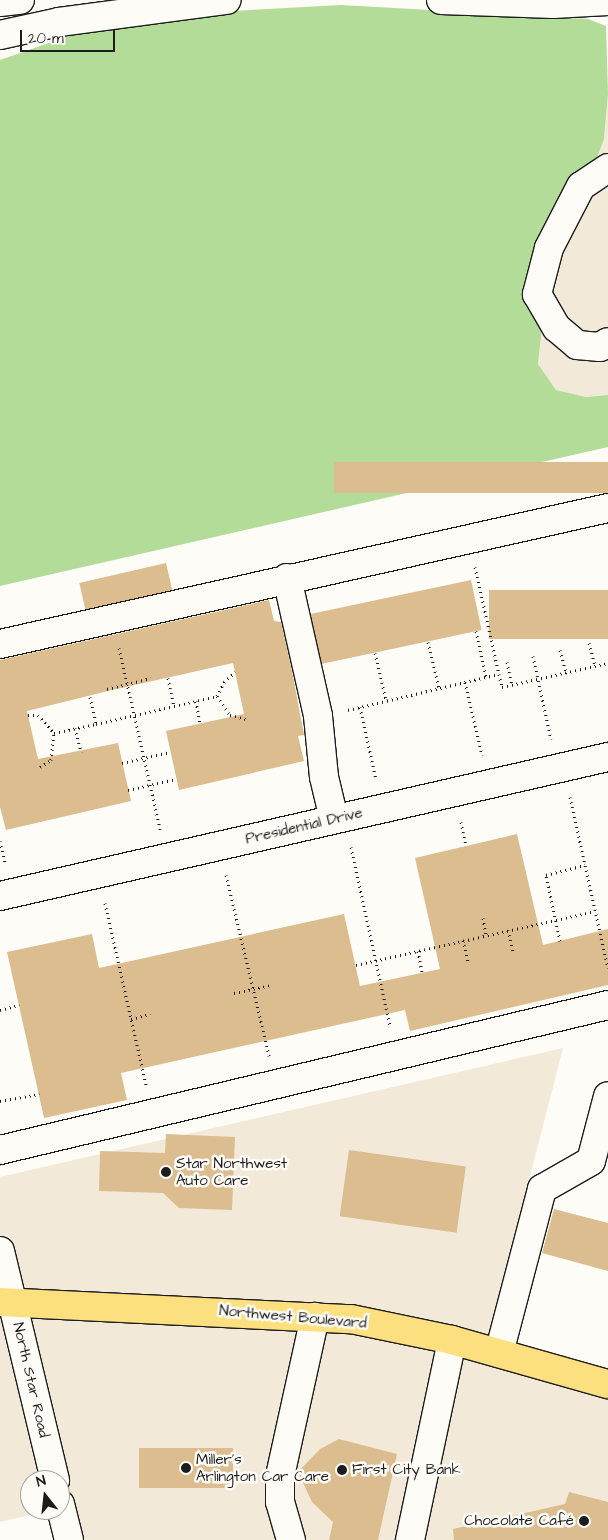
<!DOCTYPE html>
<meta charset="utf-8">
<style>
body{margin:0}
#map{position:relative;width:608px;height:1540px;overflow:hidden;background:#fdfcf7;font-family:"Architects Daughter",sans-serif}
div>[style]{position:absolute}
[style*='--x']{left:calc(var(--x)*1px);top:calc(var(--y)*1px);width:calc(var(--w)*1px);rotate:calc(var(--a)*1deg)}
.built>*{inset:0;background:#f3e9d8}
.green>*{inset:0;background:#b4dc99}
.building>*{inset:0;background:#dbbd8f;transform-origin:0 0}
.path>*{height:3px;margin-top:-1.5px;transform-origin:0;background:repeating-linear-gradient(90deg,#1c1c1c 0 1px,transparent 0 5px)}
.roads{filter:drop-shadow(1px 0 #1c1c1c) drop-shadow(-1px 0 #1c1c1c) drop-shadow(0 1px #1c1c1c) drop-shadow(0 -1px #1c1c1c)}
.minor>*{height:28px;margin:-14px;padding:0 14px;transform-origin:14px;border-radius:14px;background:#fdfcf7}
.major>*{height:28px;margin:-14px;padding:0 14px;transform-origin:14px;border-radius:14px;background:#fce080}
.dots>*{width:14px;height:14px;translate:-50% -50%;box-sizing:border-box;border:2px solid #fdfcf7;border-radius:50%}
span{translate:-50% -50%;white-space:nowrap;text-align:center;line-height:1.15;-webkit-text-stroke:5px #fdfcf7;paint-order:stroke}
.street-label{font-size:15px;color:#1c1c1c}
.poi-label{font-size:15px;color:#1c1c1c}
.left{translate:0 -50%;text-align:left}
.right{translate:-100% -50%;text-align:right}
.north{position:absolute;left:20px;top:1470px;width:50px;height:50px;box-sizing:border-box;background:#fdfcf7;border:1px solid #a3a29f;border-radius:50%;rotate:344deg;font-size:14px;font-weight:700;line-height:20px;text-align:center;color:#1c1c1c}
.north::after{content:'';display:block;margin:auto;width:18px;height:22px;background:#1c1c1c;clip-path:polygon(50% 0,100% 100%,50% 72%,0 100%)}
.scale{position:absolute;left:20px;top:30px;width:95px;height:22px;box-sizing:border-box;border:2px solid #1c1c1c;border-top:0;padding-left:6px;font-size:15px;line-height:18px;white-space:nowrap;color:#1c1c1c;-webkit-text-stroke:4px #fdfcf7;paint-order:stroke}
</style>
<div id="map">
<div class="built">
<div style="clip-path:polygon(608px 94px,608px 395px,586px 397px,556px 390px,538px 365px,543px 319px,552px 279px,604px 139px)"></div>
<div style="clip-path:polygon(563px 1048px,487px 1343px,608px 1377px,608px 1540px,63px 1540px,60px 1480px,30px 1480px,30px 1510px,51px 1510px,0 1522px,0 1177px)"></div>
</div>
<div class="green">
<div style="clip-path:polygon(341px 5px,588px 19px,606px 26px,608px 94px,604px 139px,552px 279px,543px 319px,538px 364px,556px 390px,586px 397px,608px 395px,608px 447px,0 586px,0 60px,86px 30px,232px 11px)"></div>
</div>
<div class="building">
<div style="left:608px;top:462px;width:31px;height:274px;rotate:90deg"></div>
<div style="left:166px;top:563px;width:28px;height:89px;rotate:77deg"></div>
<div style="left:471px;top:580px;width:51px;height:164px;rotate:78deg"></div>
<div style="left:608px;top:590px;width:49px;height:119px;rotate:90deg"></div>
<div style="clip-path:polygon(269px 600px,274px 621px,281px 622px,292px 671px,304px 735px,298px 736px,304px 761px,179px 790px,166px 731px,244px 714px,233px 663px,108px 691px,27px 711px,38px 759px,118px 743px,131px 801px,6px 830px,0 807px,0 660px)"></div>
<div style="clip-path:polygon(517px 834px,543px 945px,608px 929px,608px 985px,410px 1031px,405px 1010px,121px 1073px,127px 1100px,44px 1118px,7px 952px,92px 934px,99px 968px,344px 914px,360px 986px,440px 969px,415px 858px)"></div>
<div style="clip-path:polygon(166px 1134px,235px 1137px,232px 1210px,179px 1208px,163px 1193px,99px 1191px,100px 1151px,165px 1153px)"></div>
<div style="left:349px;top:1150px;width:118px;height:67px;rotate:8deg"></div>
<div style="clip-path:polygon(554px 1209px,608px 1223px,608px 1271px,542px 1253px)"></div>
<div style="clip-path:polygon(339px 1439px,397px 1454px,378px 1540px,329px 1540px,333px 1522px,312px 1502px,298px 1472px,320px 1449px)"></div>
<div style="left:139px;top:1448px;width:94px;height:40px"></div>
<div style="clip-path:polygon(569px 1492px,608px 1502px,608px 1540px,454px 1540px,453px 1529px,565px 1504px)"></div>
</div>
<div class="path">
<div style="--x:475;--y:567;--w:110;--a:77.4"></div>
<div style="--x:476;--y:631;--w:47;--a:77.7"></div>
<div style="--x:428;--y:642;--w:47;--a:76.6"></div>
<div style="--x:589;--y:643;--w:24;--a:75"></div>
<div style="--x:119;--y:648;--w:186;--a:77.2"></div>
<div style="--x:560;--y:650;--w:24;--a:75"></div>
<div style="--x:375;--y:653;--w:48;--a:76.8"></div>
<div style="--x:533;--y:656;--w:85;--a:77.8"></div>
<div style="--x:507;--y:662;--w:24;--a:78"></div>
<div style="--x:168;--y:678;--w:29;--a:78"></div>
<div style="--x:465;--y:682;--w:75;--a:76.9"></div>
<div style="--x:107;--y:689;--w:45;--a:-14"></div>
<div style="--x:217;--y:696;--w:16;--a:-63"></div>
<div style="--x:224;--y:682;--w:15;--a:-42"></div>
<div style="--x:90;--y:697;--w:28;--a:77"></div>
<div style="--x:196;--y:701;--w:22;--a:80"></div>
<div style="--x:360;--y:707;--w:74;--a:77.5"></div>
<div style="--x:348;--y:710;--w:155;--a:-13.4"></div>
<div style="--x:499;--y:674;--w:13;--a:77"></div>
<div style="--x:502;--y:687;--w:109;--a:-12.8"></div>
<div style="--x:28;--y:715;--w:10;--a:0"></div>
<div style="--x:38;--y:715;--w:24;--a:48"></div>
<div style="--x:75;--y:728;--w:25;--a:76"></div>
<div style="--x:122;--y:763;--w:49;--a:-12.9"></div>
<div style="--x:40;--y:767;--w:13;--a:-32"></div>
<div style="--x:51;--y:760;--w:27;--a:-84"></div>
<div style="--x:54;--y:733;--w:43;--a:-12.1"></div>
<div style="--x:96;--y:724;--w:124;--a:-13"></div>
<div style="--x:217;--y:696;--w:23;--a:56"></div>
<div style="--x:230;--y:715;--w:16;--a:14"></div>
<div style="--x:128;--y:790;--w:49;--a:-12.9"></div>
<div style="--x:570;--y:797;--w:175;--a:77.5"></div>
<div style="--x:461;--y:822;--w:25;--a:78"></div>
<div style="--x:0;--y:841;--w:23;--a:77"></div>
<div style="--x:351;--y:847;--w:183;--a:77.7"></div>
<div style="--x:226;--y:875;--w:186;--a:76.6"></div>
<div style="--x:105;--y:903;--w:187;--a:77.3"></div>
<div style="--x:483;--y:918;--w:17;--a:80"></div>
<div style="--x:508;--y:930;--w:22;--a:77"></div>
<div style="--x:463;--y:940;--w:23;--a:77"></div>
<div style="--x:560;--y:941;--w:67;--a:-102"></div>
<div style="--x:546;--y:875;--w:40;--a:-14.4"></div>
<div style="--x:418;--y:951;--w:21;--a:79"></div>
<div style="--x:356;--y:965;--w:245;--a:-12.7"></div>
<div style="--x:234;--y:993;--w:39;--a:-12"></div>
<div style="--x:0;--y:1010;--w:20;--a:-15"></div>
<div style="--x:131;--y:1019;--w:20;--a:-15"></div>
<div style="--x:0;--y:1101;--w:40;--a:-10"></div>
</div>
<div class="roads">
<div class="minor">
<div style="--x:441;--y:0;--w:112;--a:2"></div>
<div style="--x:553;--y:4;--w:55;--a:-3.1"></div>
<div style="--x:0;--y:2;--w:20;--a:-6"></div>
<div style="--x:0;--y:35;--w:60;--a:-12.4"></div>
<div style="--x:59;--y:22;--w:169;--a:-7.5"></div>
<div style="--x:608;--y:168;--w:32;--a:146"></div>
<div style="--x:581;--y:186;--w:70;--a:117.3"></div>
<div style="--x:549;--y:248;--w:48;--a:104.6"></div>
<div style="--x:537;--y:294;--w:39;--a:60"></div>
<div style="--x:557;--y:328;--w:26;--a:40"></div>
<div style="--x:577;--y:345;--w:23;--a:5"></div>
<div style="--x:600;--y:347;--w:9;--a:-32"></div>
<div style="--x:287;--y:578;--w:141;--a:77.3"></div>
<div style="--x:318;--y:716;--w:61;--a:84.4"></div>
<div style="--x:324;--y:777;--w:43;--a:76.6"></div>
<div style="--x:0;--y:644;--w:623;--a:-12.61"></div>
<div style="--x:0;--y:896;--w:624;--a:-12.88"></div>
<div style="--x:0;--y:1150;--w:625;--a:-13.41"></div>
<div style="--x:0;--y:1251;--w:236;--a:76.5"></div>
<div style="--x:499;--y:1353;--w:170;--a:-75.3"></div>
<div style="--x:542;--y:1189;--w:56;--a:-29.7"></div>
<div style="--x:591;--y:1161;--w:67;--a:-75.3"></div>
<div style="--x:60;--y:1504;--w:37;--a:76"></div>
<div style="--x:291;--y:1540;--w:40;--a:-106"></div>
<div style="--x:280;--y:1502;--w:26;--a:-90"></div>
<div style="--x:280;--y:1476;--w:163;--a:-77.6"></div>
<div style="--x:410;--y:1540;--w:204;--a:-78.1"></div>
</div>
<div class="major">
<div style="--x:0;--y:1302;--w:351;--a:2.8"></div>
<div style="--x:351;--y:1319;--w:103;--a:11.7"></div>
<div style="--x:452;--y:1340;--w:162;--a:15.8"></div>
</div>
</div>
<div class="dots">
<div style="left:166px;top:1172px;background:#1c1c1c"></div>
<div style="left:186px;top:1468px;background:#1c1c1c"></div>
<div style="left:342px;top:1470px;background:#1c1c1c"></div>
<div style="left:584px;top:1521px;background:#1c1c1c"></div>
</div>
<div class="street-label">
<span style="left:304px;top:826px;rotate:-13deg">Presidential Drive</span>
<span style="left:293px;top:1317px;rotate:5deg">Northwest Boulevard</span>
<span style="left:31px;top:1380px;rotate:77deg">North Star Road</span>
</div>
<div class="poi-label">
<span class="left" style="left:176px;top:1172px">Star Northwest<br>Auto Care</span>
<span class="left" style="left:196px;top:1468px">Miller's<br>Arlington Car Care</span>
<span class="left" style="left:352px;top:1470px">First City Bank</span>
<span class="right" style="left:574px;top:1521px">Chocolate Café</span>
</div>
<div class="north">N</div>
<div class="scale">20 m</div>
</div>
